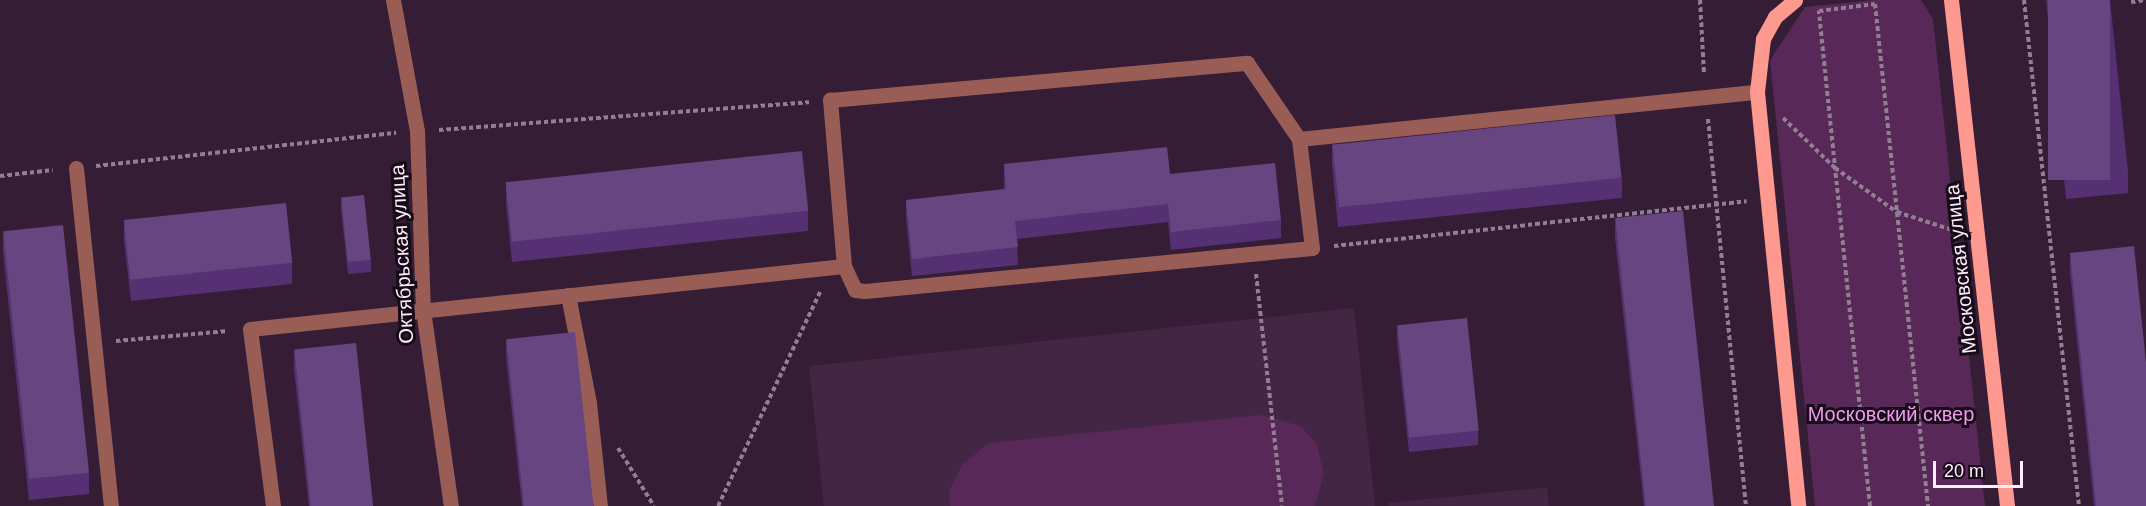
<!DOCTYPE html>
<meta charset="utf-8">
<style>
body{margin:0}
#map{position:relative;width:2146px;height:506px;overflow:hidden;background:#351d35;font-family:Arial,sans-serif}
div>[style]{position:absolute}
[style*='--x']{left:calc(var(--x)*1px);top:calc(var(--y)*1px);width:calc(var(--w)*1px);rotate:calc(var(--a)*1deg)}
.built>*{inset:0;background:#432643}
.green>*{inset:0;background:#582859}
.path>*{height:4px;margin-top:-2px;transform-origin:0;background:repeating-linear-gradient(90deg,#927e92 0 4.5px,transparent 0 7.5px)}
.minor>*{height:15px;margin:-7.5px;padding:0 7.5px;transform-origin:7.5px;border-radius:7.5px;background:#995d56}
.major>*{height:15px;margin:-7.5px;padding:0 7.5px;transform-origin:7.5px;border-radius:7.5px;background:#fd998f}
.wall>*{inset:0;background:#553072}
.building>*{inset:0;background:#674581;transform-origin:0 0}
span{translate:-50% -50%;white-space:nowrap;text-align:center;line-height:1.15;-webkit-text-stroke:6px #160b16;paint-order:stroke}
.street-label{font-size:20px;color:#feeefe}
.park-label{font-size:20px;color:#f09af0}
.scale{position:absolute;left:1933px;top:461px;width:90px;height:27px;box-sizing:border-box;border:3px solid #feeefe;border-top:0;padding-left:8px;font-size:18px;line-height:21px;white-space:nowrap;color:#feeefe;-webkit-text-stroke:4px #160b16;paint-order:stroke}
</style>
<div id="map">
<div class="built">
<div style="clip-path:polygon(1354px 308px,1375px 506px,824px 506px,809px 366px)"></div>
<div style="clip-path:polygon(1547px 487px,1549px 506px,1389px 506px,1388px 503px)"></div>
</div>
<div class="green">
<div style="clip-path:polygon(1874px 0,1921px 0,1933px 19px,1985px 506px,1815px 506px,1770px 60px,1805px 7px)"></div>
<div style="clip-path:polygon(1260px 415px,1301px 426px,1317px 445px,1324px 473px,1315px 506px,950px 506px,949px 491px,962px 465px,989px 443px)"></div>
</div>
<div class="path">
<div style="--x:1700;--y:0;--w:75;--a:86.9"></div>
<div style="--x:2024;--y:0;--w:509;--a:83.8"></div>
<div style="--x:2131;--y:2;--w:15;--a:-8"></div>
<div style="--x:1783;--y:118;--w:72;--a:43.9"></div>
<div style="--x:1835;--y:168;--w:76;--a:35.4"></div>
<div style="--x:1897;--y:212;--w:61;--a:18.1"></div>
<div style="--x:1708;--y:119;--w:389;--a:84.4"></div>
<div style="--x:439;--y:130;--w:371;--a:-4.3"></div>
<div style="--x:96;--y:166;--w:302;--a:-6.3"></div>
<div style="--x:0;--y:176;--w:53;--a:-6.5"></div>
<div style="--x:1334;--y:246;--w:415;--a:-6.2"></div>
<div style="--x:1256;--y:274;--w:233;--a:83.6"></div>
<div style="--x:116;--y:341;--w:112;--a:-5.1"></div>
<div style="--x:618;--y:448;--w:68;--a:58.2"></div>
<div style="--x:718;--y:506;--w:239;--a:-64.5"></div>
<div style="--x:1870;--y:506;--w:498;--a:-95.9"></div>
<div style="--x:1819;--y:11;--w:56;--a:-7.1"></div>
<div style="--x:1875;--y:4;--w:505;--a:83.97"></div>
</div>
<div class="minor">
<div style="--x:393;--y:0;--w:133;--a:79.6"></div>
<div style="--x:417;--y:131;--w:179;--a:88.1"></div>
<div style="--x:423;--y:310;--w:198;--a:81.9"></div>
<div style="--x:76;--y:168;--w:340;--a:84.1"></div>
<div style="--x:844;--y:266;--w:167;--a:-94.8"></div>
<div style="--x:830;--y:100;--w:419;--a:-5.1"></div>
<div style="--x:1247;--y:63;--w:92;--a:55.6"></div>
<div style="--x:1299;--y:139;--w:460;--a:-5.9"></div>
<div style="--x:568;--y:295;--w:110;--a:79"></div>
<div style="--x:589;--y:403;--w:104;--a:83.9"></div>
<div style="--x:273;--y:506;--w:178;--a:-97.4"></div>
<div style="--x:250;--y:329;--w:597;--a:-6.05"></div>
<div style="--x:844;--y:266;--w:26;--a:65"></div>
<div style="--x:855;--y:290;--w:10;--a:6"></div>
<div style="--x:865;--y:291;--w:449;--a:-5.5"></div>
<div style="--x:1312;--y:248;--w:110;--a:-96.8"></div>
</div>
<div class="major">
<div style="--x:1795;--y:0;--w:26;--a:140"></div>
<div style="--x:1775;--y:17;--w:25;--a:119"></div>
<div style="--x:1763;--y:39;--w:53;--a:96.5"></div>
<div style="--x:1757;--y:92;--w:416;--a:84.3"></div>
<div style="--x:1951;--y:0;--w:509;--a:83.68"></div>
</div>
<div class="wall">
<div style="clip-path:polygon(2046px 0,2110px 0,2128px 172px,2128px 193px,2066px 199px)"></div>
<div style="clip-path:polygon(1332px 144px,1622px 178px,1622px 198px,1338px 227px,1332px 164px)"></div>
<div style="clip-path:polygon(1004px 164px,1170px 174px,1281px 220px,1281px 238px,1171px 250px,1168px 222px,1017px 239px,1018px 265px,912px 276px,906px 218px,906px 200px,1004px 189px)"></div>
<div style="clip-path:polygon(506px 182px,808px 211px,808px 231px,512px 262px,506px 203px)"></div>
<div style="clip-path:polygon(341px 198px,371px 260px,371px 272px,348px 274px,341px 209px)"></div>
<div style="clip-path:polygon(1615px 218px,1714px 506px,1644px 506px,1615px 238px)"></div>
<div style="clip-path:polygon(124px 221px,292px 263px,292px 284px,131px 301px,124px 241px)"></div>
<div style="clip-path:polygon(3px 232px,89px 473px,89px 494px,29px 500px,3px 252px)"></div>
<div style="clip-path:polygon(2070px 253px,2146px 506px,2094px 506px,2070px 273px)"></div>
<div style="clip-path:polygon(1397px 326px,1478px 430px,1478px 445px,1409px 452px,1397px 341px)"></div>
<div style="clip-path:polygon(506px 339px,594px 506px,522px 506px,506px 357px)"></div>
<div style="clip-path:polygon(294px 350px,373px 506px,309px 506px,294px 370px)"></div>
</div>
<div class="building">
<div style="left:2048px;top:0;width:62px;height:180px"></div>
<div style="left:1615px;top:115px;width:63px;height:284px;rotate:84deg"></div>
<div style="clip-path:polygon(1167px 147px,1170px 174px,1275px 163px,1281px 220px,1171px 232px,1168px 204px,1015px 221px,1018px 247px,912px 259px,906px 200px,1006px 189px,1004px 164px)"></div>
<div style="left:802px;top:151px;width:60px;height:298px;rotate:84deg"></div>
<div style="left:364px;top:195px;width:65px;height:23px;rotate:84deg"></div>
<div style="left:286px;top:203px;width:60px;height:163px;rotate:84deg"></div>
<div style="left:1683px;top:211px;width:297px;height:68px;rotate:84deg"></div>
<div style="left:63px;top:225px;width:249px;height:60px;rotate:84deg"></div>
<div style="clip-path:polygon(2134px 246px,2146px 362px,2146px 506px,2096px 506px,2070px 253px)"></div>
<div style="left:1467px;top:318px;width:113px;height:70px;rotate:84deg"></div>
<div style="left:575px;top:332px;width:175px;height:69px;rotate:84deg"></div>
<div style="left:356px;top:343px;width:164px;height:62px;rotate:84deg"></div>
</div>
<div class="street-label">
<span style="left:402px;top:254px;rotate:-93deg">Октябрьская улица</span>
<span style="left:1961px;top:269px;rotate:-96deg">Московская улица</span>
</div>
<div class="park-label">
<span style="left:1891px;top:414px">Московский сквер</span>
</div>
<div class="scale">20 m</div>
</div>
